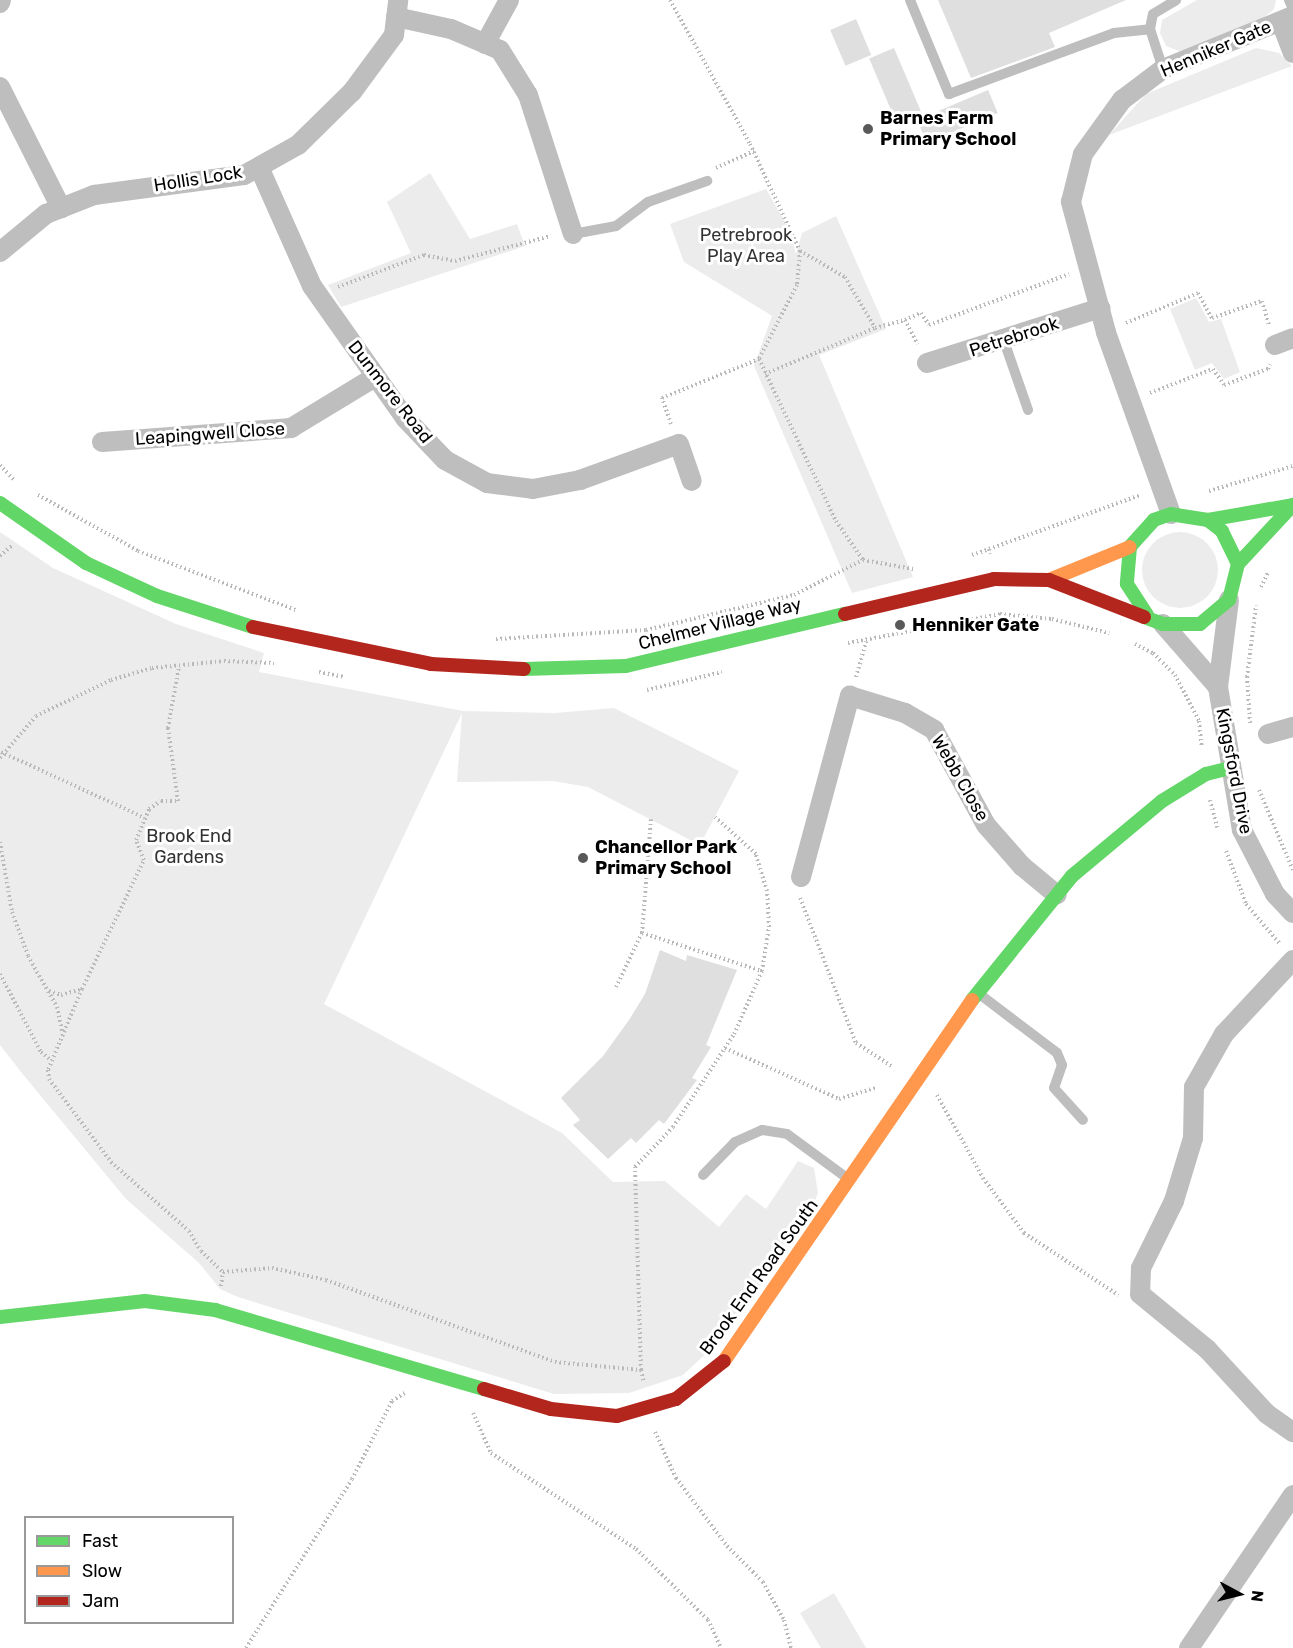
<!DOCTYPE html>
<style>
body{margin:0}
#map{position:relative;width:1293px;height:1648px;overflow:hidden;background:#fff;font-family:Rubik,sans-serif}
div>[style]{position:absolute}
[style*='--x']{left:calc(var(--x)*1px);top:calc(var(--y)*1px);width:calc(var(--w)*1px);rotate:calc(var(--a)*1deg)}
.green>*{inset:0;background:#ececec}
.round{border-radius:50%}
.building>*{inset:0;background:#dfdfdf;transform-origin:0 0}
.path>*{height:4px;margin-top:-2px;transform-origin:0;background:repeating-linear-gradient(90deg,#b9b9b9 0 1.5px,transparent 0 4.5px)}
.lane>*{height:10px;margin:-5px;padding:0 5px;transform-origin:5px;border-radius:5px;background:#bebebe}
.street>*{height:20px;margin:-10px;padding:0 10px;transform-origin:10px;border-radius:10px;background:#bebebe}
.fast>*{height:14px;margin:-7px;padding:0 7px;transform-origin:7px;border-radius:7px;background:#63d668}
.slow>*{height:14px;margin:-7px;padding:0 7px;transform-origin:7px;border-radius:7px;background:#ff974d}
.jam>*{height:14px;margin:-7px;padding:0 7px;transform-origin:7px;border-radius:7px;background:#b3261e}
.dots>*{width:16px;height:16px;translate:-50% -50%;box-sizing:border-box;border:3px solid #fff;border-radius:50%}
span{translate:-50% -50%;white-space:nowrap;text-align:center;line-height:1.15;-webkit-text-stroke:6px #fff;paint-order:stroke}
.street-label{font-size:18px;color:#000}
.poi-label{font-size:18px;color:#000;font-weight:700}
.left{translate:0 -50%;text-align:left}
.park-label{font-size:18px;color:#333}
.legend{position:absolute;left:24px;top:1516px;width:210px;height:108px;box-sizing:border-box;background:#fff;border:2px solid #999;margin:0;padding:8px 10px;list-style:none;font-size:18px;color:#000}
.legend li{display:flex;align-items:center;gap:12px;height:30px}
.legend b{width:30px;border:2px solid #999}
.north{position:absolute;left:1209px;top:1564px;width:60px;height:60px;-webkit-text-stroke:4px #fff;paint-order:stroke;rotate:97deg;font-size:16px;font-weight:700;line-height:24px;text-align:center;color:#000}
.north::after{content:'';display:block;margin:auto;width:21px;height:27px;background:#000;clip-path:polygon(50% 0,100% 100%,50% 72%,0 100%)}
</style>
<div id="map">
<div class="green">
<div style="clip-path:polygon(1197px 0,1276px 0,1274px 9px,1262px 19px,1191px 49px,1179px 51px,1166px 46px,1160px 33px,1162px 20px)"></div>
<div style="clip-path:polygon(1256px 48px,1279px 53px,1292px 66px,1109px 135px,1146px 94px)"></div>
<div style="clip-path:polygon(430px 173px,470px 239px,517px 224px,525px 246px,341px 307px,328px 285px,411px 253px,387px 202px)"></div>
<div style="clip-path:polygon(766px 189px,788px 227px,796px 254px,802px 233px,836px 216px,886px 329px,819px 355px,913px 577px,852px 593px,754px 366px,772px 316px,684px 262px,670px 224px)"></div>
<div style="clip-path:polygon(1196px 298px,1209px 322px,1221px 319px,1240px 372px,1224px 379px,1212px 363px,1195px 370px,1170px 309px)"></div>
<div class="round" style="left:1142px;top:532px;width:76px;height:76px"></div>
<div style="clip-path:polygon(0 532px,53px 568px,176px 624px,264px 653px,259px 672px,463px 711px,555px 713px,614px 708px,739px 771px,700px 845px,588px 787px,553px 781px,457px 782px,462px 713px,324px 1004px,562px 1133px,613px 1182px,665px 1181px,719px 1227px,746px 1194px,766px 1209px,798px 1161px,814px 1168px,818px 1193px,810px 1213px,728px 1333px,683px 1375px,629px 1393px,554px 1394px,238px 1297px,220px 1289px,199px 1263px,126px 1199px,21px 1072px,0 1045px)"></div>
<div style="clip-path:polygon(834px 1593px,866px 1648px,821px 1648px,800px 1613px)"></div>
</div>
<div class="building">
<div style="clip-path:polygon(938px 0,1126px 0,1049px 33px,1055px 47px,971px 78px)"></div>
<div style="left:856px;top:19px;width:39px;height:28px;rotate:67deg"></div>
<div style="left:894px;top:48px;width:69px;height:27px;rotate:67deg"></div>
<div style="left:988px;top:90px;width:25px;height:77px;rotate:67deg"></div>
<div style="clip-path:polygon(660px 950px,686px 961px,687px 955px,737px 970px,706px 1045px,711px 1047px,692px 1078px,697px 1080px,664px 1124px,659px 1120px,636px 1143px,631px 1138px,608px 1159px,573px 1125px,580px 1120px,561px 1098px,603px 1056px,629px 1020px,645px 994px)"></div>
</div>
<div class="path">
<div style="--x:670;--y:0;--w:165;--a:60.9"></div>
<div style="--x:750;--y:144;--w:118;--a:65"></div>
<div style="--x:800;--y:251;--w:34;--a:95"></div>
<div style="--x:797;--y:285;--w:83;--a:117.2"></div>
<div style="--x:759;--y:359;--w:179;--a:64.6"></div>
<div style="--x:836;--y:521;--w:47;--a:55.3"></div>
<div style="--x:863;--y:560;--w:51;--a:10.2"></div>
<div style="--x:716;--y:168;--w:42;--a:-24.1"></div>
<div style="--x:800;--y:251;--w:52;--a:30"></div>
<div style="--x:845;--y:277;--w:59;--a:59.5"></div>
<div style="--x:875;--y:328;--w:31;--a:-15"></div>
<div style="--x:905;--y:320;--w:27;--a:63"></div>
<div style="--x:338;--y:287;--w:92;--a:-20.4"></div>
<div style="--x:424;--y:255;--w:32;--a:11"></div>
<div style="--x:455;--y:261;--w:99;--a:-14.6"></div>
<div style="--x:905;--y:320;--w:17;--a:-24"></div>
<div style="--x:921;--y:313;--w:14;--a:56"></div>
<div style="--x:929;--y:325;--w:149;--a:-20"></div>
<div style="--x:1126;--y:323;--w:78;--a:-22.6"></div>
<div style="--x:1198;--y:293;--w:29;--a:61"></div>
<div style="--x:1212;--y:318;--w:53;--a:-18.8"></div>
<div style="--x:1262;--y:301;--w:25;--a:74"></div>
<div style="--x:765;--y:374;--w:119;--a:-22.7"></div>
<div style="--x:1150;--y:393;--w:67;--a:-20.9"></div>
<div style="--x:1213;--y:369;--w:19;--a:55"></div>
<div style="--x:1224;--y:385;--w:47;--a:-20"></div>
<div style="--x:1268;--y:369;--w:5;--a:-68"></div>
<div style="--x:671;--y:424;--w:28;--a:-109"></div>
<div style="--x:662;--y:398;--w:105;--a:-21.9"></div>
<div style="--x:0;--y:465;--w:21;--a:47"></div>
<div style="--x:1209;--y:491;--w:88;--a:-16.6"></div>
<div style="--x:38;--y:495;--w:115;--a:29.2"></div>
<div style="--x:138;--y:551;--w:169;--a:20.5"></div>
<div style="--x:989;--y:549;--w:161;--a:-19.6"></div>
<div style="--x:972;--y:555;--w:18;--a:-19"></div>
<div style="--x:989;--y:549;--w:5;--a:79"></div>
<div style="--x:0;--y:556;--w:18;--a:-41"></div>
<div style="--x:1261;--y:587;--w:17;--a:-65"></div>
<div style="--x:496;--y:639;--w:150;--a:-3.4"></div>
<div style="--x:646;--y:630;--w:152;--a:-13.3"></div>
<div style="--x:794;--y:595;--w:77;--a:-26.9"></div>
<div style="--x:848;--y:643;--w:155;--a:-10.8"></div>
<div style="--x:1000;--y:614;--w:52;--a:5.5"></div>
<div style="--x:1052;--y:619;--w:59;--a:13.8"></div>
<div style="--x:1135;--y:644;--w:20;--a:27"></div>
<div style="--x:1153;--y:653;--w:31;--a:45"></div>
<div style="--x:1175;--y:675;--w:52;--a:62.4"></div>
<div style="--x:1199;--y:721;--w:27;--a:84"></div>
<div style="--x:319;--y:672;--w:25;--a:11"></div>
<div style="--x:856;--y:677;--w:37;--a:-74"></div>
<div style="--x:647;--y:690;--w:77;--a:-13.5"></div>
<div style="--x:1250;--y:723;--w:46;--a:-93.7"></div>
<div style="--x:1247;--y:677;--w:72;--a:-82.8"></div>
<div style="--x:1;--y:752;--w:158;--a:24.6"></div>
<div style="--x:0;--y:758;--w:55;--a:-49.4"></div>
<div style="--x:36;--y:716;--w:83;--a:-25.6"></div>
<div style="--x:111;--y:680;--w:43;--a:-16.3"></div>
<div style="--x:152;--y:668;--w:72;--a:-5.6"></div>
<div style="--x:224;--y:661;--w:50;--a:2.3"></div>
<div style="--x:1259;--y:790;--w:87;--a:67"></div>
<div style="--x:1210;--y:800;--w:31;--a:75"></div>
<div style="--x:0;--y:842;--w:71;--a:80.3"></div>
<div style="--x:12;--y:912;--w:47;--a:70"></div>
<div style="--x:28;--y:956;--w:59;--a:60.4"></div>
<div style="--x:57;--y:1007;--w:25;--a:78"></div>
<div style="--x:1226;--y:851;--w:57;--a:69.3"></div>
<div style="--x:1246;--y:904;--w:52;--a:49.6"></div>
<div style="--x:800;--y:898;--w:155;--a:68.9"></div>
<div style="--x:856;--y:1043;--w:44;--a:33"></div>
<div style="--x:642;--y:933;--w:126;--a:17.6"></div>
<div style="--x:0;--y:974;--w:88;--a:62.3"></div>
<div style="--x:41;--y:1052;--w:13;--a:39"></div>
<div style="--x:616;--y:987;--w:60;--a:-64.3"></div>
<div style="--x:642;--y:933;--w:114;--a:-85.5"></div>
<div style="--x:82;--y:989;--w:88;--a:112.8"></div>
<div style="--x:48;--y:1070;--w:9;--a:84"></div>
<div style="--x:49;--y:1079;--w:104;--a:53.2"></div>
<div style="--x:111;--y:1162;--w:104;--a:41.5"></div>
<div style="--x:189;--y:1231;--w:23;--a:59"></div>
<div style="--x:201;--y:1251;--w:30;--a:44"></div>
<div style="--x:49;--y:991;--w:13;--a:18"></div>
<div style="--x:61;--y:995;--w:22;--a:-16"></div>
<div style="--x:82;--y:989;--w:143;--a:-64.3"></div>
<div style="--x:144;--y:860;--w:22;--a:-112"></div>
<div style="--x:136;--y:840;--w:34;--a:-67"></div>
<div style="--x:149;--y:809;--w:14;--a:-34"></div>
<div style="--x:161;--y:801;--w:17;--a:0"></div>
<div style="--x:178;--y:801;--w:74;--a:-97.8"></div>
<div style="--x:168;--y:728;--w:63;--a:-79.9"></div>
<div style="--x:725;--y:1048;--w:125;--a:24.1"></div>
<div style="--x:839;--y:1099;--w:39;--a:-17"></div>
<div style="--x:937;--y:1095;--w:95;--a:61"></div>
<div style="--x:983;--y:1178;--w:69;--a:53.3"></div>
<div style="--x:1024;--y:1233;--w:113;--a:33.4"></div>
<div style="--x:223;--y:1272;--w:49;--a:-4.7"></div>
<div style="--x:272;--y:1268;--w:55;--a:12.5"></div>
<div style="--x:326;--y:1280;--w:243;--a:19.7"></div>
<div style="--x:555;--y:1362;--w:86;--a:5.3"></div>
<div style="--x:641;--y:1370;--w:13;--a:77"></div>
<div style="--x:221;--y:1286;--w:14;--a:-82"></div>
<div style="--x:641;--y:1370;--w:203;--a:-91.7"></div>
<div style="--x:635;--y:1167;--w:55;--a:-46.5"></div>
<div style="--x:673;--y:1127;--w:111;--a:-56.7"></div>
<div style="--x:734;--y:1034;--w:69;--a:-66"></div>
<div style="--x:762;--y:971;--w:45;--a:-81"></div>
<div style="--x:769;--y:927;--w:36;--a:-93"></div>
<div style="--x:767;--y:891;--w:39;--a:-107"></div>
<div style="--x:756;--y:854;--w:55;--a:-137.9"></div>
<div style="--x:473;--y:1413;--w:44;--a:65.8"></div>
<div style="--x:491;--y:1453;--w:174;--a:33.5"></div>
<div style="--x:636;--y:1549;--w:101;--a:44.6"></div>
<div style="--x:708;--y:1620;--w:31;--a:65"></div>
<div style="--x:655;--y:1432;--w:51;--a:65.5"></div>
<div style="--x:676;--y:1478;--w:85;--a:53.1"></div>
<div style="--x:727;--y:1546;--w:51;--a:45"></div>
<div style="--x:763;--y:1582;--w:43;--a:61.1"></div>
<div style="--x:784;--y:1620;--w:29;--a:76"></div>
<div style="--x:246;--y:1648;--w:199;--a:-57.9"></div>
<div style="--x:352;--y:1479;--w:88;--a:-62.9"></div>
<div style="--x:392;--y:1401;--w:15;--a:-32"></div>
</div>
<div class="lane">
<div style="--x:910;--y:0;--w:102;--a:67.5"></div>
<div style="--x:949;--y:94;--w:176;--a:-20.3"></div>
<div style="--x:1114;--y:33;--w:36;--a:-6"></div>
<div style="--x:1289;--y:0;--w:10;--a:66"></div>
<div style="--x:1163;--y:69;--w:42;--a:-108"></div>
<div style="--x:1150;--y:29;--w:15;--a:-79"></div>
<div style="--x:1153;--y:14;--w:27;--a:-31"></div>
<div style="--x:573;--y:234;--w:44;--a:-10.5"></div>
<div style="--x:616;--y:226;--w:40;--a:-37"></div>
<div style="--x:648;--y:202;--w:63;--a:-19.6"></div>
<div style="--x:1004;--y:341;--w:73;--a:70.8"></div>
<div style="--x:978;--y:993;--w:99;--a:37.2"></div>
<div style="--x:1057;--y:1053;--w:13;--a:67"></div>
<div style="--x:1062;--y:1065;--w:24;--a:109"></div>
<div style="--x:1054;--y:1088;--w:43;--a:47.8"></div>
<div style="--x:703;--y:1175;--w:46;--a:-45.9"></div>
<div style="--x:735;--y:1142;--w:30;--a:-24"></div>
<div style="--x:762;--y:1130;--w:25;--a:9"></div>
<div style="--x:787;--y:1134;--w:74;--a:36.3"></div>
</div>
<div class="street">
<div style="--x:0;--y:3;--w:3;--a:-72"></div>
<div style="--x:396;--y:17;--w:56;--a:12.3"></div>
<div style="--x:451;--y:29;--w:53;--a:23.2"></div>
<div style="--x:500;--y:50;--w:53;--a:58.1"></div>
<div style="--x:528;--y:95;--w:146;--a:72.1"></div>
<div style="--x:1281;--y:22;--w:33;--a:69"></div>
<div style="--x:485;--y:44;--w:50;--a:-61.4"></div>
<div style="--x:0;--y:87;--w:136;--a:63.2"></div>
<div style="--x:259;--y:167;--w:130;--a:66"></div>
<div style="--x:312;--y:286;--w:161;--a:54.8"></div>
<div style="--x:405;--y:418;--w:58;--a:46.4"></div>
<div style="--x:445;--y:460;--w:48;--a:28.7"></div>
<div style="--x:487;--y:483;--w:46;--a:7.4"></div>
<div style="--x:533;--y:489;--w:48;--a:-10.8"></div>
<div style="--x:580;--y:480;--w:105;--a:-20"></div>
<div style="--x:679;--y:444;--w:39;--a:71"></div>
<div style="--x:0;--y:252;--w:60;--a:-39.6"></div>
<div style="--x:46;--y:214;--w:52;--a:-21.6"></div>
<div style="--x:94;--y:195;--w:151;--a:-7.6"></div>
<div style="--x:244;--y:175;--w:62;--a:-29.1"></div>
<div style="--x:298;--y:145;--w:76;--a:-44.5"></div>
<div style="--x:352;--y:92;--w:71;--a:-53.6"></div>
<div style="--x:394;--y:35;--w:35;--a:-83"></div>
<div style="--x:1275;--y:345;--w:19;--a:-21"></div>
<div style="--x:927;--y:363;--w:182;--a:-17.6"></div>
<div style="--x:102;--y:442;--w:190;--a:-4.2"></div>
<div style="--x:291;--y:428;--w:98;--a:-31.3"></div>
<div style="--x:1171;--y:514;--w:193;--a:-109.7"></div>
<div style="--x:1106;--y:332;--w:135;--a:-105.1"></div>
<div style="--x:1071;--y:202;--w:49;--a:-76"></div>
<div style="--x:1083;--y:154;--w:67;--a:-54.2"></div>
<div style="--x:1122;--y:100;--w:51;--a:-37.1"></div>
<div style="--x:1163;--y:69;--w:140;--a:-22.2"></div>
<div style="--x:1229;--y:600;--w:88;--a:97.2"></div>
<div style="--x:1218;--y:687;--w:145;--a:80.5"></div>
<div style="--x:1242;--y:830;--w:72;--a:62.7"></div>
<div style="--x:1275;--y:894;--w:26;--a:47"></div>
<div style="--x:1163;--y:624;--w:84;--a:48.9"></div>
<div style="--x:1268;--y:734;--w:26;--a:-16"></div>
<div style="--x:801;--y:877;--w:188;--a:-74.9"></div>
<div style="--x:850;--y:696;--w:58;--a:17.2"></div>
<div style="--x:905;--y:713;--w:34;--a:30"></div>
<div style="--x:934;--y:730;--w:108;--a:61.3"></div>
<div style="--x:986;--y:825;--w:55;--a:48.7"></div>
<div style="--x:1022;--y:866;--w:45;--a:39.6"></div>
<div style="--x:1293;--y:960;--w:101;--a:133"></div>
<div style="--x:1224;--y:1034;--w:61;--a:119.5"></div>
<div style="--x:1194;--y:1087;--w:51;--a:91.1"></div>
<div style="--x:1193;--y:1138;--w:66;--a:106.8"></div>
<div style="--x:1174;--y:1201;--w:75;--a:116.2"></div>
<div style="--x:1141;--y:1268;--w:26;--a:92"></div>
<div style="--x:1140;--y:1294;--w:87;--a:39.4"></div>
<div style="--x:1207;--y:1349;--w:88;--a:47.3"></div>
<div style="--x:1267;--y:1414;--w:32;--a:35"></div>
<div style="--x:1189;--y:1648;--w:185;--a:-55.8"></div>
</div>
<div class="fast">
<div style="--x:0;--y:503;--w:105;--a:34.9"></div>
<div style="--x:86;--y:563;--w:78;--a:24.9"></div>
<div style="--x:157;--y:596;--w:101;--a:17.9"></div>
<div style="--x:1208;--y:520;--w:86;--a:-10"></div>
<div style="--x:1238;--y:564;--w:81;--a:-47"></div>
<div style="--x:1144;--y:617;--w:20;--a:20"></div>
<div style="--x:1163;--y:624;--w:37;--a:0"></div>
<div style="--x:1200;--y:624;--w:38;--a:-40"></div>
<div style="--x:1229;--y:600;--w:37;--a:-76"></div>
<div style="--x:1238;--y:564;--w:37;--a:-116"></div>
<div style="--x:1222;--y:531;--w:18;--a:-142"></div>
<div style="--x:1208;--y:520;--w:37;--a:-171"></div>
<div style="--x:1171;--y:514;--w:18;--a:161"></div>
<div style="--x:1154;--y:520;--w:36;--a:132"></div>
<div style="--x:1130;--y:547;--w:37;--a:95"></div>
<div style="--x:1127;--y:584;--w:37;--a:57"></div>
<div style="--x:524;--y:669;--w:102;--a:-1.7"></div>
<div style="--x:626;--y:666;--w:225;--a:-13.4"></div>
<div style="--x:972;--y:1000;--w:159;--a:-51.1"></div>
<div style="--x:1072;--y:876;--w:117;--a:-39.8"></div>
<div style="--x:1162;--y:801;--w:52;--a:-31.5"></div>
<div style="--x:1206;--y:774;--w:25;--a:-14"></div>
<div style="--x:0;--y:1317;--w:146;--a:-6.3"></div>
<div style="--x:145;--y:1301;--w:71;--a:7.3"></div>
<div style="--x:215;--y:1310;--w:280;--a:16.4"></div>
</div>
<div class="slow">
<div style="--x:1049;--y:580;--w:87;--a:-22.2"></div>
<div style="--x:724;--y:1361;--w:438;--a:-55.5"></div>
</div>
<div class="jam">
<div style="--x:845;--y:614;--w:153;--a:-13.2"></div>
<div style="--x:994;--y:579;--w:55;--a:1"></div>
<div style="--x:1049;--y:580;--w:102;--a:21.3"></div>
<div style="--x:253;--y:627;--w:182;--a:11.7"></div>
<div style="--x:431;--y:664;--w:93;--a:3.1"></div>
<div style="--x:484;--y:1389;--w:70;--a:16.6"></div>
<div style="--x:551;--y:1409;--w:66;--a:6.1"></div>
<div style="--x:617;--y:1416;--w:61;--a:-16.1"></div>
<div style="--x:676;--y:1399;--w:61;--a:-38.4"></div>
</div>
<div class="dots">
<div style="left:868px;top:129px;background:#595959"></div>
<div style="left:900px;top:625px;background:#595959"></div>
<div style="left:583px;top:858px;background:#595959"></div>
</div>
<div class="street-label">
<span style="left:1216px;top:49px;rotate:-23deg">Henniker Gate</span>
<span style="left:198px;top:179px;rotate:-9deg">Hollis Lock</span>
<span style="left:1014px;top:337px;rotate:-18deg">Petrebrook</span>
<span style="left:390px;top:392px;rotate:52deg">Dunmore Road</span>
<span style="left:210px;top:434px;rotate:-4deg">Leapingwell Close</span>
<span style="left:720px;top:624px;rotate:-14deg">Chelmer Village Way</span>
<span style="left:1234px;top:771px;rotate:79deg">Kingsford Drive</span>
<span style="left:960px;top:778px;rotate:60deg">Webb Close</span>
<span style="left:759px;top:1277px;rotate:-54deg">Brook End Road South</span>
</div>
<div class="poi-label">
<span class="left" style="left:880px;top:129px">Barnes Farm<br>Primary School</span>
<span class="left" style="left:912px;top:625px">Henniker Gate</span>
<span class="left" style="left:595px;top:858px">Chancellor Park<br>Primary School</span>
</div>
<div class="park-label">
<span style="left:746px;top:246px">Petrebrook<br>Play Area</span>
<span style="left:189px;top:847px">Brook End<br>Gardens</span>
</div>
<ul class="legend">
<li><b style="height:8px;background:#63d668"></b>Fast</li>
<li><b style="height:8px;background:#ff974d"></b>Slow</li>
<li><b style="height:8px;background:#b3261e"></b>Jam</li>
</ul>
<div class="north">N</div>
</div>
